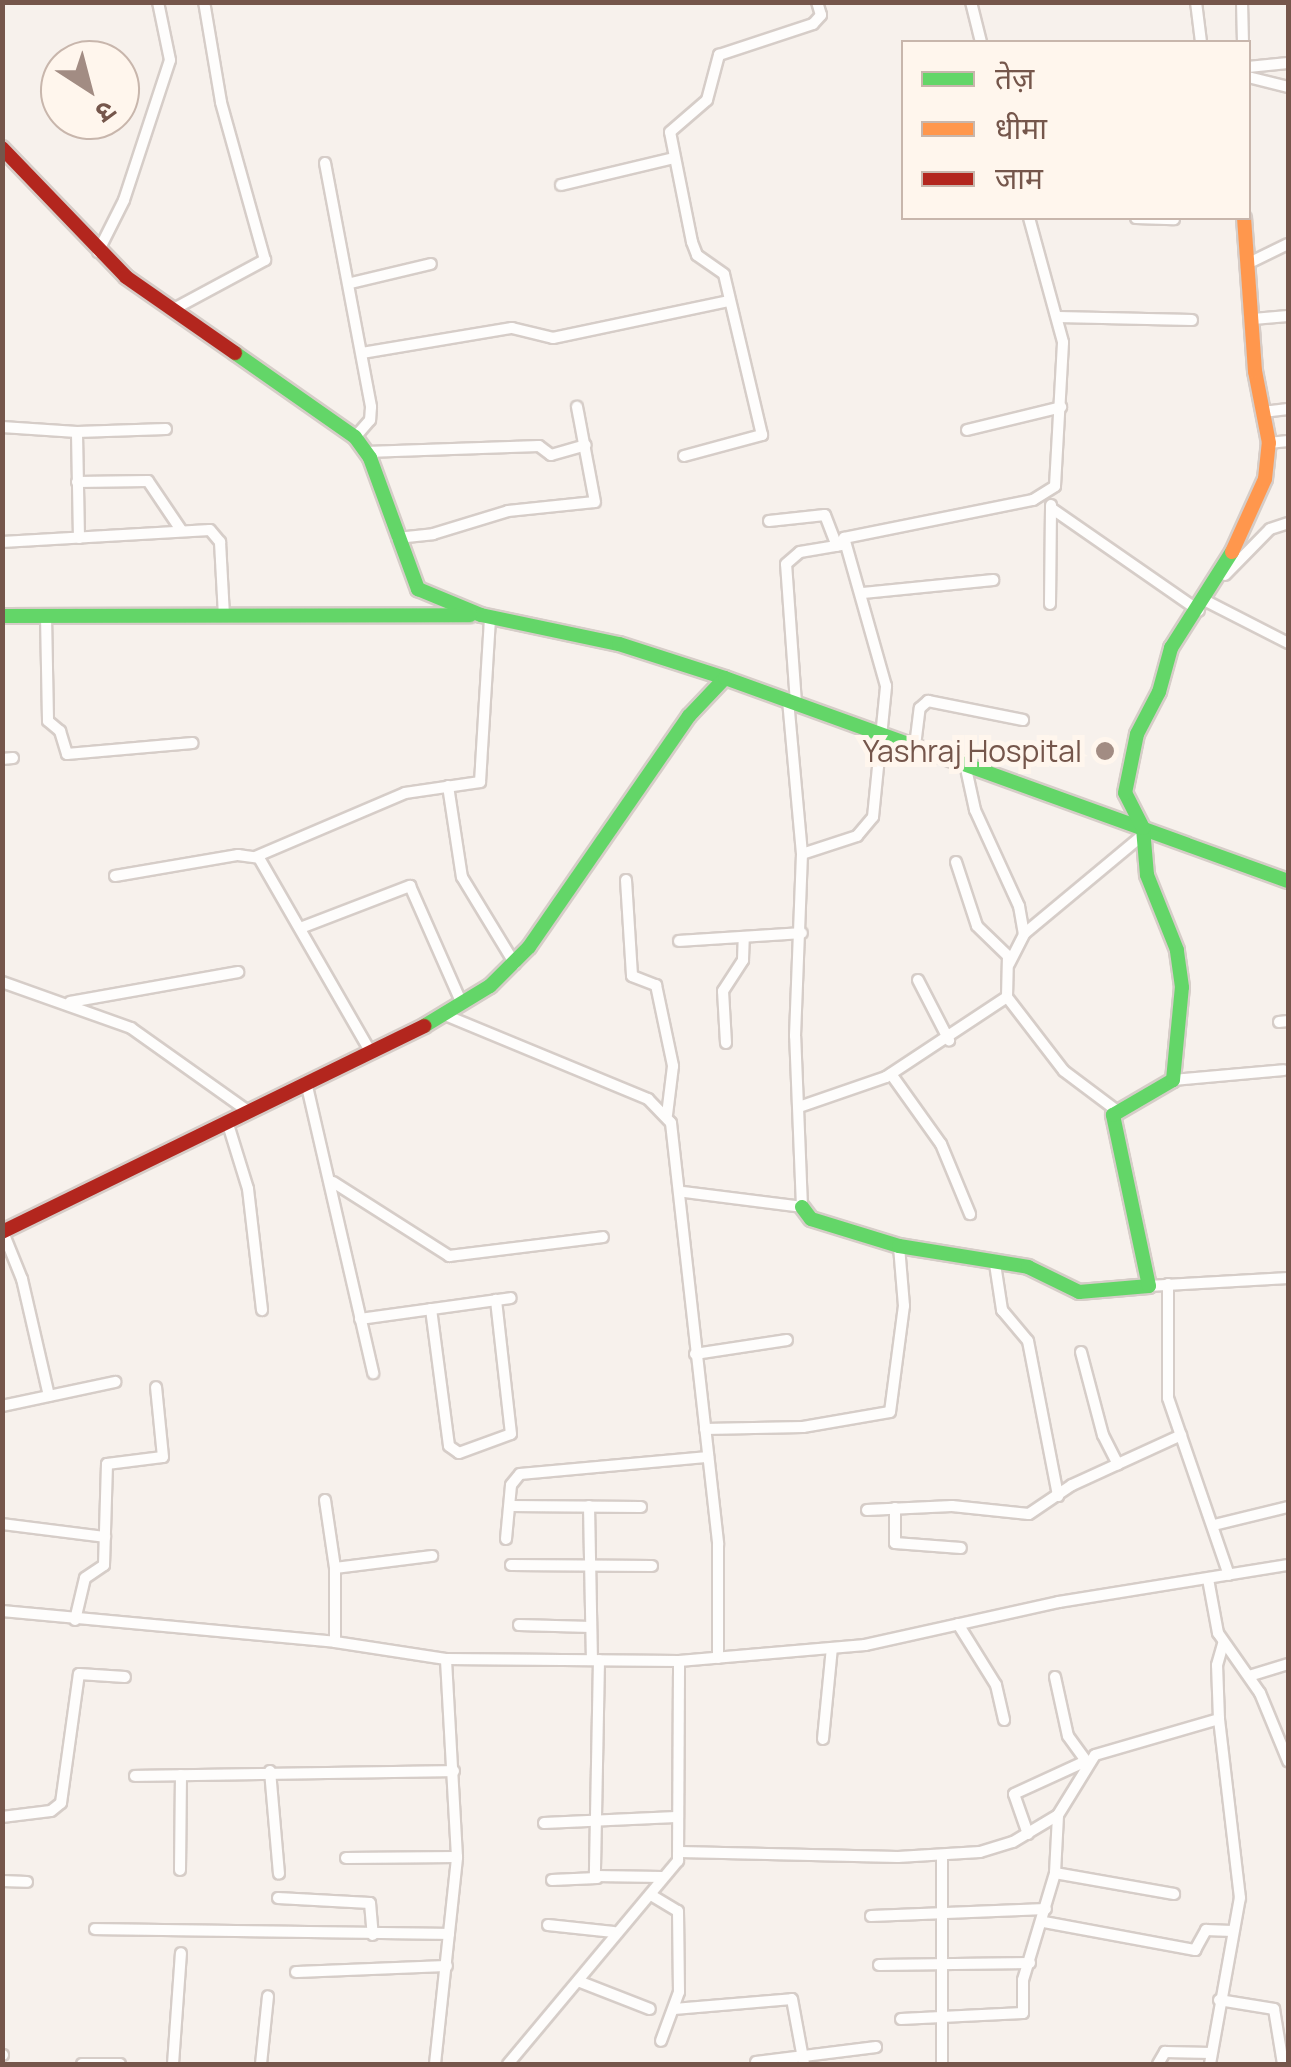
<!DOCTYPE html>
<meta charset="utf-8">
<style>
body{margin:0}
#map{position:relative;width:1291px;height:2067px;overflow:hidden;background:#f7f1ec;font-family:Manrope,"Noto Sans Devanagari",sans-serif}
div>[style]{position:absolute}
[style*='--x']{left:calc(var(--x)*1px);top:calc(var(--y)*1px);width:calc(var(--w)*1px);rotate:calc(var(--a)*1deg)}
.roads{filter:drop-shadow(2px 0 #d6cdc8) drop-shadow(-2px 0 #d6cdc8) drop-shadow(0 2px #d6cdc8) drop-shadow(0 -2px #d6cdc8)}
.street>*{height:10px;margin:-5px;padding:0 5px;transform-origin:5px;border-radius:5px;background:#fefdfc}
.fast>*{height:14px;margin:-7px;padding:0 7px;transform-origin:7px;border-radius:7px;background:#63d668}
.slow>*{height:14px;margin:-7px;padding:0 7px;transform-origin:7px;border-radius:7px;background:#ff974d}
.jam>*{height:14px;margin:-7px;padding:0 7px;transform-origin:7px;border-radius:7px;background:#b3261e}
.dots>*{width:28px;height:28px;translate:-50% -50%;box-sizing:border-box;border:5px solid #fff6ed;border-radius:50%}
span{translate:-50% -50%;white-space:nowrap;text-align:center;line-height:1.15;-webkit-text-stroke:10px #fff6ed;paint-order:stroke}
.poi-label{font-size:30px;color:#75564b}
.right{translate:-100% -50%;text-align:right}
.frame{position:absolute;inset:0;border:5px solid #75564b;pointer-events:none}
.legend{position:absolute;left:901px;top:40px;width:350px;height:180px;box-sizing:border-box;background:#fff6ed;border:2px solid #c8b6ac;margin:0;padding:12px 18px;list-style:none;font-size:30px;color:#75564b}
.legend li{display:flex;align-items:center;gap:20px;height:50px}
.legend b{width:50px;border:2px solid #c8b6ac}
.north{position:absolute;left:40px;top:40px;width:100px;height:100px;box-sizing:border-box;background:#fff6ed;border:2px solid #c8b6ac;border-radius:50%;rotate:144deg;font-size:28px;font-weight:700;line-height:40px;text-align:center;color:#75564b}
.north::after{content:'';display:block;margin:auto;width:35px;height:45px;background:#a28c83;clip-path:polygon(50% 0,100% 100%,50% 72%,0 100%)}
</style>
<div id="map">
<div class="roads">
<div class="street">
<div style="--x:971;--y:2;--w:41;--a:76"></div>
<div style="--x:1196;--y:2;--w:40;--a:82.9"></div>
<div style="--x:1242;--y:2;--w:40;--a:88.6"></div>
<div style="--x:1248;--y:67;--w:40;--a:-5.7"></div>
<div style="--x:1248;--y:77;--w:41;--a:14"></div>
<div style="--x:325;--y:163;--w:248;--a:79.3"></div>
<div style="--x:371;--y:407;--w:13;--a:94"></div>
<div style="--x:370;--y:420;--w:23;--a:131"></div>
<div style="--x:561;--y:185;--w:116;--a:-13.4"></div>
<div style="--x:1136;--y:218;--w:38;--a:2"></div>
<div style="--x:98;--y:252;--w:58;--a:-63.4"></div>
<div style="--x:124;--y:200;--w:147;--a:-71.8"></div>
<div style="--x:170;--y:60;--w:59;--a:-101.7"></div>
<div style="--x:1251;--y:262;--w:41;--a:-25.9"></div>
<div style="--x:351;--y:283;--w:82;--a:-13.4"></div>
<div style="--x:172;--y:310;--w:106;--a:-28.3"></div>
<div style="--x:265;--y:260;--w:164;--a:-105.6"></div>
<div style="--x:221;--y:102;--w:101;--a:-99.6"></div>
<div style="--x:1058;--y:317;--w:134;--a:1.3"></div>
<div style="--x:1253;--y:319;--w:35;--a:-5"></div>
<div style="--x:362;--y:353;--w:152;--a:-9.5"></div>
<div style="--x:512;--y:328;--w:42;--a:13.7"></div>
<div style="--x:553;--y:338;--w:179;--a:-11.9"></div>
<div style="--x:1263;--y:412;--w:25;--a:-7"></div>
<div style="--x:2;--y:427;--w:75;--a:3.8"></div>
<div style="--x:967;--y:430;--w:97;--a:-13.7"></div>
<div style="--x:1269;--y:443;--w:19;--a:-6"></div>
<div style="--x:366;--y:452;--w:173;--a:-2"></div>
<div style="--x:539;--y:446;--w:15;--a:37"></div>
<div style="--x:551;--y:455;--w:36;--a:-16"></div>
<div style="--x:684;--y:456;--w:81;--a:-15.1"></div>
<div style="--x:762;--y:435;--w:165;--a:-103.3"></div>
<div style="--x:724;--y:274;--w:33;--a:-145"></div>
<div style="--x:697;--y:255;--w:14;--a:-111"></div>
<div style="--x:692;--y:242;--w:112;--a:-101.3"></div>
<div style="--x:670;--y:132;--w:49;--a:-40.9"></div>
<div style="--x:707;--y:100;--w:47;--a:-75.1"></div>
<div style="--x:719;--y:55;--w:99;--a:-18.3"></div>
<div style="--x:813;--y:24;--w:12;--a:-48"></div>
<div style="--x:821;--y:15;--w:14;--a:-107"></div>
<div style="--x:77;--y:482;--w:71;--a:-0.8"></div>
<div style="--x:148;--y:481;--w:59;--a:56"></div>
<div style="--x:1051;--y:508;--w:180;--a:34.8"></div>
<div style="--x:769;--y:521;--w:56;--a:-6.1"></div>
<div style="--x:825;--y:515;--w:33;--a:69"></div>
<div style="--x:79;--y:538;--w:106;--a:-91.1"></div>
<div style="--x:77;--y:432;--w:89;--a:-1.9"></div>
<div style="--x:397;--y:538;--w:36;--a:-6"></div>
<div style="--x:433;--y:534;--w:78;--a:-17"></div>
<div style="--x:508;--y:511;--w:87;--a:-5.9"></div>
<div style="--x:595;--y:502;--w:97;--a:-100.7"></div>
<div style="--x:2;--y:542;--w:208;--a:-3.3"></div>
<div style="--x:210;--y:530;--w:16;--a:50"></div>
<div style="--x:220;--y:542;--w:75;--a:86.9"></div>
<div style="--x:1225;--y:575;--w:64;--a:-45.6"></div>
<div style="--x:1270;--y:529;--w:19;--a:-18"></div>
<div style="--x:863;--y:593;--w:131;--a:-5.7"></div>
<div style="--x:1206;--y:601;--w:92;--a:27.1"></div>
<div style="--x:1050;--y:604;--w:99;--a:-89.4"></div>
<div style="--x:46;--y:616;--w:105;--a:88.9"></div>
<div style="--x:48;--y:721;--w:16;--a:40"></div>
<div style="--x:60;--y:731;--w:24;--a:73"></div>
<div style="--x:67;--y:754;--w:126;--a:-5"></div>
<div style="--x:796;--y:703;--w:139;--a:-94.1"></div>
<div style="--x:786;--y:564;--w:18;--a:-41"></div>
<div style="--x:800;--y:552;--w:43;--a:-9.5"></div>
<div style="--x:915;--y:746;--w:38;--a:-83"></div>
<div style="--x:920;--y:708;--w:11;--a:-41"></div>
<div style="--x:928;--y:701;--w:97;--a:11.3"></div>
<div style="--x:2;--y:759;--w:11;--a:-5"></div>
<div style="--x:965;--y:764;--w:47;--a:77.7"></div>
<div style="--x:975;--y:810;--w:106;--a:65.4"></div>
<div style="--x:1019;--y:906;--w:28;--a:80"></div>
<div style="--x:448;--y:786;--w:92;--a:81.3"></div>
<div style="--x:462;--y:877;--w:102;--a:58.7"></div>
<div style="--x:802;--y:854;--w:58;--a:-18.1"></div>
<div style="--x:857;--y:836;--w:25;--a:-50"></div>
<div style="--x:873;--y:817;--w:132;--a:-84.3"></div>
<div style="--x:886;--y:686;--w:154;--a:-105.8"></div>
<div style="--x:844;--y:538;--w:193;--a:-11.4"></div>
<div style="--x:1033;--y:500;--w:26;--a:-32"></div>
<div style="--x:1055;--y:486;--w:144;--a:-86.8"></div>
<div style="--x:1063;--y:342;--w:129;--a:-105.3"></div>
<div style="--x:255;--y:857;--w:163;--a:-23.1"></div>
<div style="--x:405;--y:793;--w:76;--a:-8.3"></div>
<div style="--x:480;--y:782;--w:164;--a:-86.5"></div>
<div style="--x:956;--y:862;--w:67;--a:71.8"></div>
<div style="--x:977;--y:926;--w:43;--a:44.1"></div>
<div style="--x:1008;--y:956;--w:41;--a:91.4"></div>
<div style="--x:115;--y:876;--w:125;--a:-9.7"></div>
<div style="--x:238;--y:855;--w:21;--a:8"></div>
<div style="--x:259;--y:858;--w:223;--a:60.1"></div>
<div style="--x:626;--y:880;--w:96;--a:86.4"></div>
<div style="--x:632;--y:976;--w:26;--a:21"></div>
<div style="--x:656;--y:985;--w:83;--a:78.1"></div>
<div style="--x:673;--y:1066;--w:49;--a:97"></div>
<div style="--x:303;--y:927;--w:115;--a:-21"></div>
<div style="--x:410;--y:886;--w:129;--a:66.2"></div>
<div style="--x:679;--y:941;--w:123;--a:-3.7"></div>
<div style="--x:1009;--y:964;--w:34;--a:-63"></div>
<div style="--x:1024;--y:934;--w:155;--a:-39.8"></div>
<div style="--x:918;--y:980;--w:68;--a:62.7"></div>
<div style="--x:2;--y:982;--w:137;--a:19.6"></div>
<div style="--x:131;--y:1028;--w:143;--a:35.4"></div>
<div style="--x:70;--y:1002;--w:171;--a:-10.1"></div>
<div style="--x:445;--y:1015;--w:220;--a:22.5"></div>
<div style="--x:648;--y:1099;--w:33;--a:46"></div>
<div style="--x:671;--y:1123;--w:424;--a:83.6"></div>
<div style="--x:718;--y:1544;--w:114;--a:90"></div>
<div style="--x:1279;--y:1022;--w:9;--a:-6"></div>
<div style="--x:726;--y:1043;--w:52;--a:-93.3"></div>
<div style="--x:723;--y:991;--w:37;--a:-57"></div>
<div style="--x:743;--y:960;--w:23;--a:-88"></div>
<div style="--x:891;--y:1074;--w:86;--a:54.5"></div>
<div style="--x:941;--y:1144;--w:76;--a:67.5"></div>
<div style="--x:1173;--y:1080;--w:111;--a:-5.1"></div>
<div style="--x:306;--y:1082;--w:299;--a:77"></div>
<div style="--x:799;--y:1107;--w:92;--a:-19"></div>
<div style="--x:886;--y:1077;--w:145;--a:-33.5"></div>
<div style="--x:1007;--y:997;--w:93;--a:52.4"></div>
<div style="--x:1064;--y:1071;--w:65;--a:36.9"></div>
<div style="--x:227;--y:1121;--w:71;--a:72.8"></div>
<div style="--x:248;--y:1189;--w:122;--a:83.4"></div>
<div style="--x:333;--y:1182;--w:138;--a:32.5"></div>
<div style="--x:449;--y:1256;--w:155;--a:-7"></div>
<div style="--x:684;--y:1192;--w:119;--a:7.2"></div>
<div style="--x:802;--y:1207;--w:171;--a:-92.3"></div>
<div style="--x:795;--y:1036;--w:182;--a:-87.8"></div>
<div style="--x:802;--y:854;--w:155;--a:-95.2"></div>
<div style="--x:3;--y:1232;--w:51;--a:68"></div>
<div style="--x:22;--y:1279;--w:120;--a:77"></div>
<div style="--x:995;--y:1264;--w:47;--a:81.3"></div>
<div style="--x:1002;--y:1310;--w:40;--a:50"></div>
<div style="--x:1028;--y:1341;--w:158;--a:79"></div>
<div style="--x:1168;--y:1284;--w:114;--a:90"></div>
<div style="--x:1168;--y:1398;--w:187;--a:71"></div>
<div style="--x:1149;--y:1286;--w:139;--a:-3.3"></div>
<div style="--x:431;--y:1309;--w:138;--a:82.5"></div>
<div style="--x:449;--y:1446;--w:12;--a:35"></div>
<div style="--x:459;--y:1453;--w:55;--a:-20.1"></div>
<div style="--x:511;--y:1434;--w:135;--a:-96.4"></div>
<div style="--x:360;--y:1319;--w:152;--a:-7.9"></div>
<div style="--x:1081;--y:1352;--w:86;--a:75.2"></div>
<div style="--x:1103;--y:1435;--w:33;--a:63"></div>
<div style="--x:695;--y:1354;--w:93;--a:-8.7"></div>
<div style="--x:2;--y:1406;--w:116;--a:-12"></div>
<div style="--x:705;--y:1429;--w:98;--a:-1.2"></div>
<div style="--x:803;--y:1427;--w:88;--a:-9.8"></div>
<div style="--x:890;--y:1412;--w:107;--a:-82.5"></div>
<div style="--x:904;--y:1306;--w:60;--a:-94.8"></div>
<div style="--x:325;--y:1500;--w:69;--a:81.6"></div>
<div style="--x:335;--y:1568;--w:74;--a:90"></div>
<div style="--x:510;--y:1506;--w:131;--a:0.4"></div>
<div style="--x:589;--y:1506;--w:154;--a:88.9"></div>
<div style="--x:895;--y:1508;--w:35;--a:90"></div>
<div style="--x:895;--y:1543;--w:66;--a:4.3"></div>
<div style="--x:867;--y:1510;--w:85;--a:-2.7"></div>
<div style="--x:952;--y:1506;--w:77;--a:5.9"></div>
<div style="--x:1029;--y:1514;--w:52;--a:-34"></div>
<div style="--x:1072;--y:1485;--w:120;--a:-24.6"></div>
<div style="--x:2;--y:1524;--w:104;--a:7.2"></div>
<div style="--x:1214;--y:1525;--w:76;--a:-13.7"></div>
<div style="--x:506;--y:1539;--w:54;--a:-84.7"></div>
<div style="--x:511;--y:1485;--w:14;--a:-51"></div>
<div style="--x:520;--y:1474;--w:189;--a:-5.2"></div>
<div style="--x:511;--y:1565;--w:141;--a:0.4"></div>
<div style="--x:335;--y:1568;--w:98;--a:-7.1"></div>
<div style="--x:1208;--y:1579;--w:55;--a:79.5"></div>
<div style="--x:1218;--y:1633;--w:73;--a:55"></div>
<div style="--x:1260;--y:1693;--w:74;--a:67.6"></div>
<div style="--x:2;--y:1611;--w:334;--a:5.3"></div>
<div style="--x:335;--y:1642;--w:112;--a:8.7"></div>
<div style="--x:446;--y:1659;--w:233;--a:0.5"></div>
<div style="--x:679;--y:1661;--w:187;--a:-4.9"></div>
<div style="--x:865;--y:1645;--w:199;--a:-12.5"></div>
<div style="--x:1059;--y:1602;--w:232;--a:-9.2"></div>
<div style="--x:75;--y:1620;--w:43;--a:-76.6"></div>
<div style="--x:85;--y:1578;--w:23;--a:-34"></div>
<div style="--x:104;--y:1565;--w:101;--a:-88.3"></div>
<div style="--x:107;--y:1464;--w:56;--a:-7.1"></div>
<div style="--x:163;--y:1457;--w:70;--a:-95.7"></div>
<div style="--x:958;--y:1624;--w:72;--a:58.1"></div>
<div style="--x:996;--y:1685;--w:36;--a:77"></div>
<div style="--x:519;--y:1625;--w:72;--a:1.6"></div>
<div style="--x:599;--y:1660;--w:216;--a:91.1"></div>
<div style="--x:595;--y:1876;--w:67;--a:0.9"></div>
<div style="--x:1249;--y:1676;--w:41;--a:-17.1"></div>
<div style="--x:1055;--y:1677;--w:60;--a:77.6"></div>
<div style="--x:1068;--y:1736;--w:34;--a:54"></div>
<div style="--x:823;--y:1739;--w:91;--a:-84.4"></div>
<div style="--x:270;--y:1771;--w:103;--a:85"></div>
<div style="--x:135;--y:1776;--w:319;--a:-0.9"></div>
<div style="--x:2;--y:1817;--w:49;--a:-7"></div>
<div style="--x:51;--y:1811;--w:13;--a:-39"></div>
<div style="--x:61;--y:1803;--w:130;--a:-82.1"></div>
<div style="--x:79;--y:1674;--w:46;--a:3.7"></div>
<div style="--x:544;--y:1823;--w:132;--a:-2.6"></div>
<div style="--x:1028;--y:1834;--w:42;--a:-109.3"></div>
<div style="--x:1014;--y:1794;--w:79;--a:-24.6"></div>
<div style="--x:680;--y:1852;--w:218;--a:1.3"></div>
<div style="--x:898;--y:1857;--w:82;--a:-3.5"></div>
<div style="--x:980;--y:1852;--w:34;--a:-17"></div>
<div style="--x:1013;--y:1842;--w:52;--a:-31"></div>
<div style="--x:1058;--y:1815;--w:70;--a:-58.3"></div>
<div style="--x:1095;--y:1755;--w:129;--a:-16.2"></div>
<div style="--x:1219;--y:1719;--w:54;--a:-92.1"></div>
<div style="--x:1217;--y:1665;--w:22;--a:-74"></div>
<div style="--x:346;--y:1858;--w:111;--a:-0.5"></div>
<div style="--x:180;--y:1870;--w:95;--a:-89.4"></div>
<div style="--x:1055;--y:1873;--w:121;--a:10"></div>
<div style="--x:552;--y:1880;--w:45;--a:-2.5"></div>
<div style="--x:2;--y:1881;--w:25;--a:2"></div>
<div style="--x:651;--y:1895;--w:31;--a:31"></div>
<div style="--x:678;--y:1911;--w:81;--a:89.3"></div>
<div style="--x:679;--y:1992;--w:52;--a:110.2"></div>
<div style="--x:278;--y:1898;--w:92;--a:3.1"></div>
<div style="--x:370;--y:1903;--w:32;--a:85"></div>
<div style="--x:871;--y:1916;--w:175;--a:-2.3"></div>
<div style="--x:1044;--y:1922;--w:154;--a:10.5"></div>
<div style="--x:1195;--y:1950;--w:23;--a:-61"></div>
<div style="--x:1206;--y:1930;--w:26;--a:2"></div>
<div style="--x:548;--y:1925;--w:66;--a:6.1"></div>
<div style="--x:95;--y:1929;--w:354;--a:0.8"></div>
<div style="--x:879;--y:1965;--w:151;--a:-0.8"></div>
<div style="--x:296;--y:1972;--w:151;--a:-2.3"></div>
<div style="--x:578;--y:1981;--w:77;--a:21.3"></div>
<div style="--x:1219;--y:2000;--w:56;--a:9.3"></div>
<div style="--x:1274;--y:2009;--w:56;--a:80.7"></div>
<div style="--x:674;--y:2009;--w:118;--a:-4.8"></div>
<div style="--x:792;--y:1999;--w:66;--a:79.5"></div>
<div style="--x:901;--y:2019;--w:122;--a:-2.8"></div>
<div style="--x:1023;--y:2013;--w:33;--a:-90"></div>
<div style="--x:1023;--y:1980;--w:112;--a:-73.3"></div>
<div style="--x:1055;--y:1873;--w:58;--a:-87"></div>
<div style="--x:2;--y:2055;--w:1;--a:0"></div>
<div style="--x:756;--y:2062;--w:121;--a:-7.1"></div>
<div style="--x:82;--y:2064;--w:38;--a:0"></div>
<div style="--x:173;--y:2064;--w:111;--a:-85.9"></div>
<div style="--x:261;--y:2064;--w:68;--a:-84.1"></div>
<div style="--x:435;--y:2064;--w:208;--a:-83.9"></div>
<div style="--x:457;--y:1857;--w:198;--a:-93.2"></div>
<div style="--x:508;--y:2064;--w:265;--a:-50.1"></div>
<div style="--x:678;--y:1861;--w:200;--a:-89.7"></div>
<div style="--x:942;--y:2064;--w:208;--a:-90"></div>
<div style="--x:1158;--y:2064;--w:14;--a:-60"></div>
<div style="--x:1165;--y:2052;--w:46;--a:1.2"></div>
<div style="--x:1210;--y:2064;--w:169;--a:-79.8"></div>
<div style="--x:1240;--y:1898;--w:180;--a:-96.7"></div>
</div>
<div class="fast">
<div style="--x:235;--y:353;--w:146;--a:35"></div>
<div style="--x:355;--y:437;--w:26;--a:54"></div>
<div style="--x:370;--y:458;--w:140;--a:69.9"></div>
<div style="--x:418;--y:589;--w:68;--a:22.4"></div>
<div style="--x:481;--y:615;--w:141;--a:11.9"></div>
<div style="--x:619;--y:644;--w:111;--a:17.8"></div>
<div style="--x:2;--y:616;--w:468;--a:-0.1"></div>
<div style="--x:424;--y:1026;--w:77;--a:-31.2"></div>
<div style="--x:490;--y:986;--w:55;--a:-45"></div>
<div style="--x:529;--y:947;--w:281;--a:-55.3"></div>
<div style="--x:689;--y:716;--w:52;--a:-46.5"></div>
<div style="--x:725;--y:678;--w:598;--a:19.83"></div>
<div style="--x:802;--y:1207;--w:15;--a:53"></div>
<div style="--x:811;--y:1219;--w:92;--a:17.1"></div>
<div style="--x:899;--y:1246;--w:131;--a:9.2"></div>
<div style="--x:1028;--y:1267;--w:57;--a:26.1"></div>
<div style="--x:1079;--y:1292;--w:70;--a:-4.9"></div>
<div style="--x:1149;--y:1286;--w:175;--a:-101.9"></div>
<div style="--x:1113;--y:1115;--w:69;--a:-30.3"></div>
<div style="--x:1173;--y:1080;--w:93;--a:-84.5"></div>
<div style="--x:1182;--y:987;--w:37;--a:-98"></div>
<div style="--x:1177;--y:950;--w:81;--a:-111.8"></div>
<div style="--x:1147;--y:875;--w:47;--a:-94.9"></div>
<div style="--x:1143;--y:828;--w:39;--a:-117"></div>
<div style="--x:1125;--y:793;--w:60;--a:-78.5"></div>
<div style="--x:1137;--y:734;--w:47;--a:-62.4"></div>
<div style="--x:1159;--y:692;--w:46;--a:-74.7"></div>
<div style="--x:1171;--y:648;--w:114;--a:-57.6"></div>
</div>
<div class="slow">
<div style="--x:1232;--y:552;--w:80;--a:-65.7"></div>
<div style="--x:1265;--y:479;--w:36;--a:-84"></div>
<div style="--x:1269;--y:443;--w:73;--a:-101"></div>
<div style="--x:1255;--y:371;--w:153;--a:-94.1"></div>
</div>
<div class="jam">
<div style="--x:2;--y:148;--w:179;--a:46.1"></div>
<div style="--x:126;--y:277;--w:133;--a:34.9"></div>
<div style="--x:2;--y:1232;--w:470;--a:-26"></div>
</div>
</div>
<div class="dots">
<div style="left:1105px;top:751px;background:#a28c83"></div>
</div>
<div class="poi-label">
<span class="right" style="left:1082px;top:751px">Yashraj Hospital</span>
</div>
<div class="frame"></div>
<ul class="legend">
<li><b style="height:12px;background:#63d668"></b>तेज़</li>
<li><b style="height:12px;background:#ff974d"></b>धीमा</li>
<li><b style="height:12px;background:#b3261e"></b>जाम</li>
</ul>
<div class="north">उ</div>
</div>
